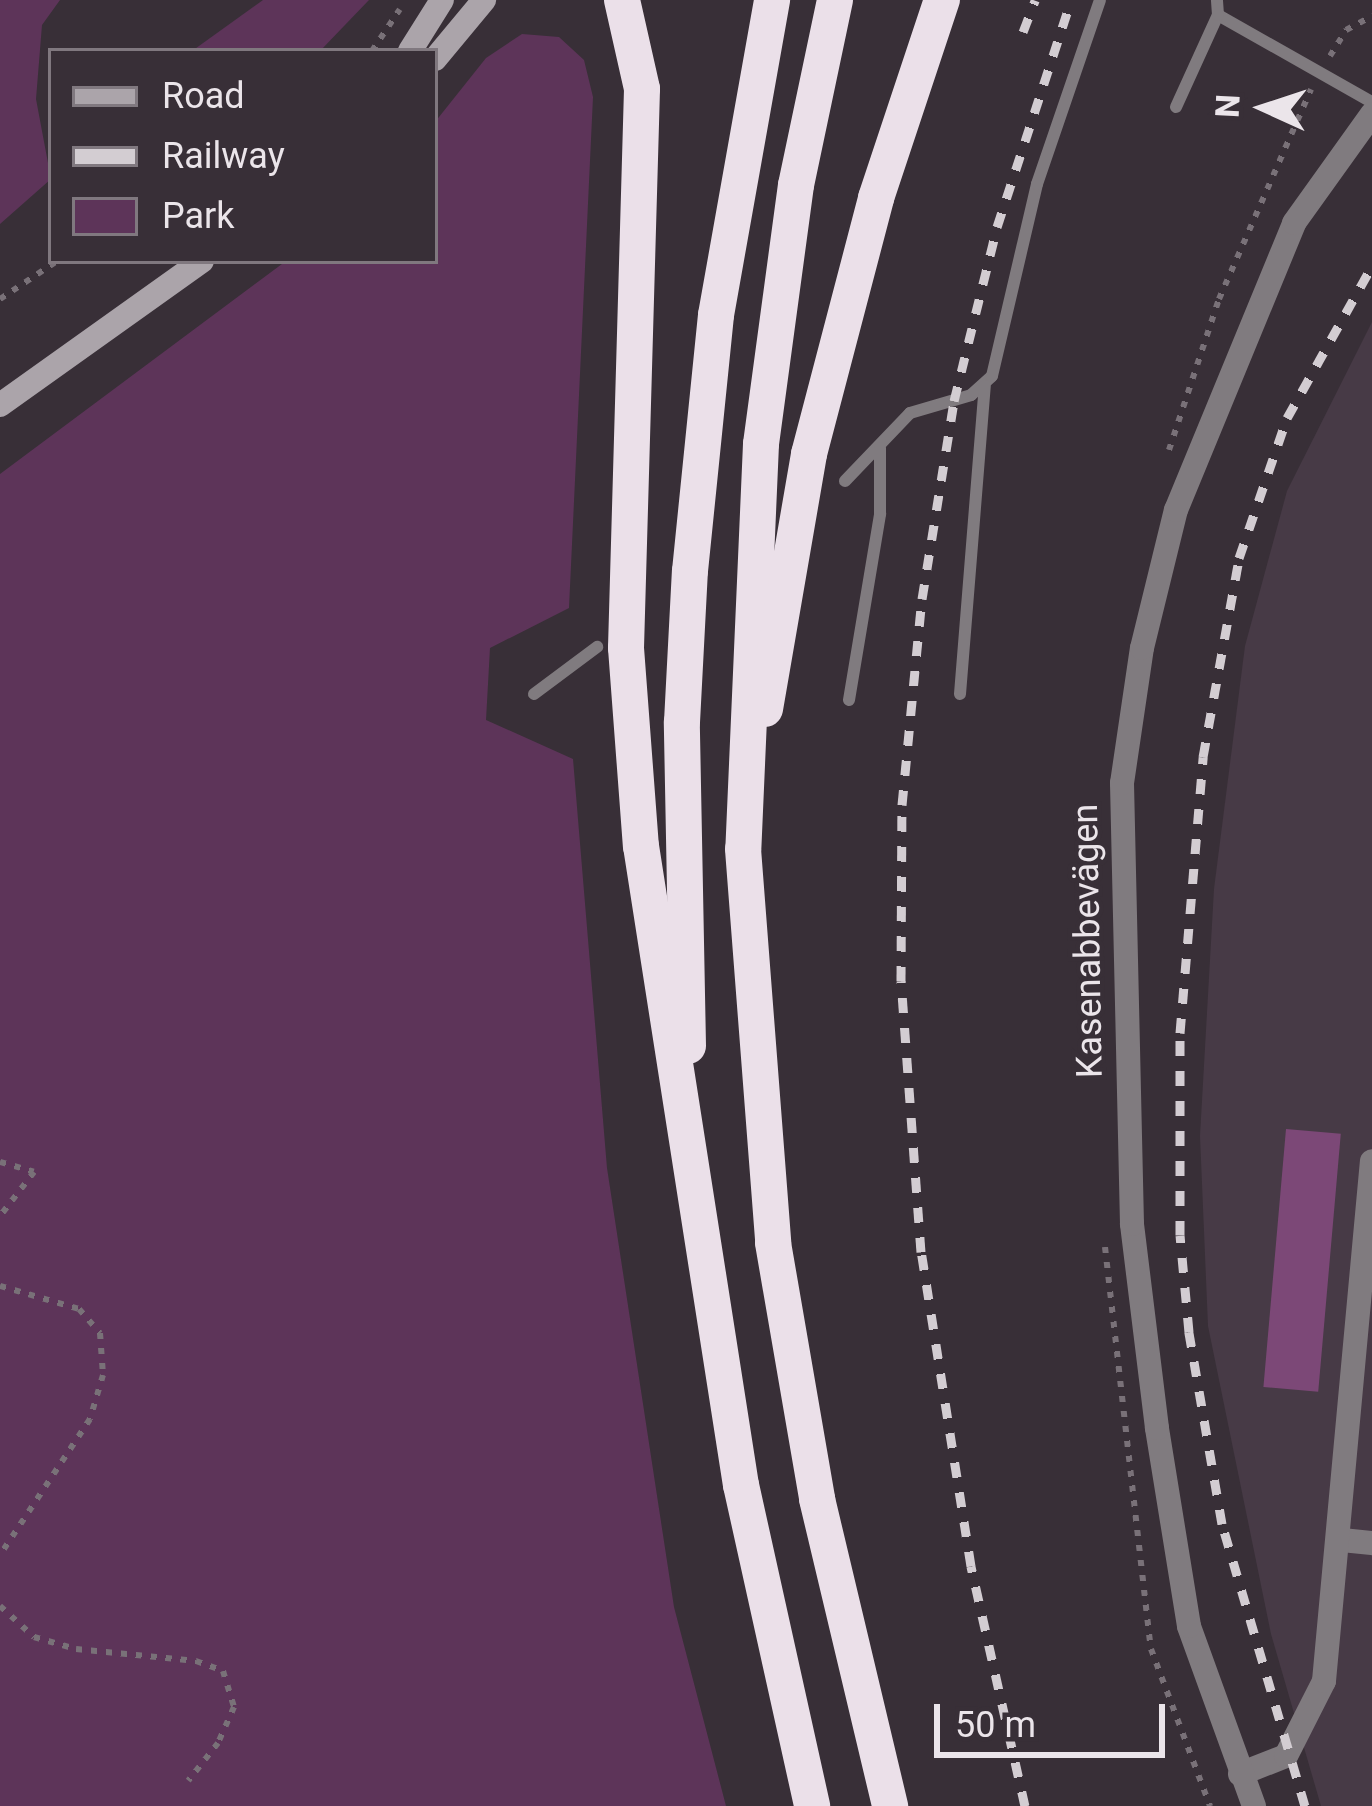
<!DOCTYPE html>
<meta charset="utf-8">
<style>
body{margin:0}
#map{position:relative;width:1372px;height:1806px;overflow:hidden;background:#382f37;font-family:Roboto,sans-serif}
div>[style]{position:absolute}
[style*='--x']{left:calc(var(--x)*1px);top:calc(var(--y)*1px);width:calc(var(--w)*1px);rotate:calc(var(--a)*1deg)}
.built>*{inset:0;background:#473a46}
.green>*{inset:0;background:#5d3459}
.building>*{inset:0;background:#7c4877;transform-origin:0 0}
.path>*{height:6px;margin-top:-3px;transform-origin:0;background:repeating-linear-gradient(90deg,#797178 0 6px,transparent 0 15px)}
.lane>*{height:12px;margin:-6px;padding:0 6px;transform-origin:6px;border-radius:6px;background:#807b7f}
.street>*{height:24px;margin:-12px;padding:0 12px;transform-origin:12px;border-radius:12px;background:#807b7f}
.secondary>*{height:24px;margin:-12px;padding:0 12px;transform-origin:12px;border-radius:12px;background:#aba4aa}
.highway>*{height:36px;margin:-18px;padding:0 18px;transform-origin:18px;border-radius:18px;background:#ebe0e9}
.rail>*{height:9px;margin-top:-4.5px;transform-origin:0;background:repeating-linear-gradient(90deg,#d3cdd2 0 15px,transparent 0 30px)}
span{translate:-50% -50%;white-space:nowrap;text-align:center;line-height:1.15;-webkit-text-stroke:9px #382f37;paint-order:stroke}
.street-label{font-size:36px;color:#ebe5ea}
.legend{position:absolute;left:48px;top:48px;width:390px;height:216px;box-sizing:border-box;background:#382f37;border:3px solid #80787f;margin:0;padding:15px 21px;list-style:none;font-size:36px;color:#ebe5ea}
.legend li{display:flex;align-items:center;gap:24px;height:60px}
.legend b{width:60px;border:3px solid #80787f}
.north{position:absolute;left:1204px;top:48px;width:120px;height:120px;-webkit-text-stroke:9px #382f37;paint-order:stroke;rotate:273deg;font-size:33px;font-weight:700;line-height:48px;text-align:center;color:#ebe5ea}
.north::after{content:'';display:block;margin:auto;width:42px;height:54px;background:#ebe5ea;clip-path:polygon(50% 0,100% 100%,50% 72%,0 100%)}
.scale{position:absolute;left:934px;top:1704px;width:231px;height:54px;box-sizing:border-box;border:6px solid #ebe5ea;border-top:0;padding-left:15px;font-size:36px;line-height:42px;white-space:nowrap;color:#ebe5ea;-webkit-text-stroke:9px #382f37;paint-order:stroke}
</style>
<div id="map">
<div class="built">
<div style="clip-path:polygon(1372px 322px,1372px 1806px,1321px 1806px,1271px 1634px,1208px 1326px,1200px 1136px,1214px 889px,1245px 646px,1287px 491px)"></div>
</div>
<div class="green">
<div style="clip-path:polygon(0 0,60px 0,42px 25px,36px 99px,51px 179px,0 224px)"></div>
<div style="clip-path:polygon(263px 0,369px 0,320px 51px,192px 51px)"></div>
<div style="clip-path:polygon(522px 34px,559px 37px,584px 60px,593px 97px,569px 608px,490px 648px,486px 720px,573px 759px,607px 1168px,674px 1607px,726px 1806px,0 1806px,0 474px,286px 261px,435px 261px,435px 122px,486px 58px)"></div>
</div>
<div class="building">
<div style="left:1286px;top:1129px;width:55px;height:259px;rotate:5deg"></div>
</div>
<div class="path">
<div style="--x:372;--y:51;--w:50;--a:-56.3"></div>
<div style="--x:1330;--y:56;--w:31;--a:-58"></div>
<div style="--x:1346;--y:30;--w:30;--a:-28"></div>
<div style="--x:0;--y:299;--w:69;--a:-33.7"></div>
<div style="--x:1169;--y:450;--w:159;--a:-71.7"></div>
<div style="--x:1219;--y:299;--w:229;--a:-66.3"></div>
<div style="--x:0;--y:1162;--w:35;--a:16"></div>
<div style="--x:34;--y:1172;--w:56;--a:127.7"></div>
<div style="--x:1105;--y:1247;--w:405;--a:83.5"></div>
<div style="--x:1151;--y:1649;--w:168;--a:69.4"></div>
<div style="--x:0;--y:1286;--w:82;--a:16.2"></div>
<div style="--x:79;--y:1309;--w:32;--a:49"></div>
<div style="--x:100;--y:1333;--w:42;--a:85.9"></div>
<div style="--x:103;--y:1375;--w:46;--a:106.5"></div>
<div style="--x:90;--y:1419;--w:163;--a:123.5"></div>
<div style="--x:0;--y:1606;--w:46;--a:42.4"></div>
<div style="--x:34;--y:1637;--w:44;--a:15.9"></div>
<div style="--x:76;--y:1649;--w:121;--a:5.7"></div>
<div style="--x:196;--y:1661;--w:29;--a:20"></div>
<div style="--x:223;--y:1671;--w:38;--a:73"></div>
<div style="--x:234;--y:1707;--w:39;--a:114"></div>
<div style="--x:218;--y:1743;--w:48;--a:128.3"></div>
</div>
<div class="lane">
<div style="--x:1218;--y:15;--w:177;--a:29.5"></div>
<div style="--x:1176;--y:107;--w:101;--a:-65.5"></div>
<div style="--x:1218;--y:15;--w:15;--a:-94"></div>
<div style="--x:845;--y:481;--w:94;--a:-46.3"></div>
<div style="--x:910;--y:413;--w:64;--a:-16.4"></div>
<div style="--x:971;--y:395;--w:28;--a:-42"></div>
<div style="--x:992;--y:376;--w:197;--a:-76.8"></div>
<div style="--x:1037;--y:184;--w:194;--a:-71.1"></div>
<div style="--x:534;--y:694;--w:79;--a:-36.7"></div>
<div style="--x:960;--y:694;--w:309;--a:-85.4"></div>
<div style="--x:849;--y:700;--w:189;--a:-80.5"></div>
<div style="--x:880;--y:514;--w:66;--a:-90"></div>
</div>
<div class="street">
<div style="--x:1342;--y:1540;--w:30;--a:6"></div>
<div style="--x:1240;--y:1774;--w:49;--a:-21.4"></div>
<div style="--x:1286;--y:1756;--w:84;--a:-63.1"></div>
<div style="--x:1324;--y:1681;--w:522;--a:-84.73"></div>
<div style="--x:1254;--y:1806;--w:191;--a:-109.9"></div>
<div style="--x:1189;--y:1626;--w:201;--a:-99.2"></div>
<div style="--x:1157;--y:1428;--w:206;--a:-97"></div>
<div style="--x:1132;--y:1224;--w:441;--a:-91.3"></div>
<div style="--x:1122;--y:783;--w:136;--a:-81.6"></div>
<div style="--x:1142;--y:648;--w:142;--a:-76.2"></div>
<div style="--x:1176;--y:510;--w:310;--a:-67.6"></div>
<div style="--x:1294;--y:223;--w:134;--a:-54.4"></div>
</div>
<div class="secondary">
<div style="--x:410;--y:51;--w:60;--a:-57.9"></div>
<div style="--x:435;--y:59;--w:77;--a:-50.3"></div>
<div style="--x:0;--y:405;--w:248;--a:-35.5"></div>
</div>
<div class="highway">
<div style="--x:622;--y:0;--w:91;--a:77.3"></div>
<div style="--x:642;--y:89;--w:559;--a:91.64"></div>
<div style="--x:626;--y:648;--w:199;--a:85.7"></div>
<div style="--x:641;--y:846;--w:647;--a:81.11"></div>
<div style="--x:741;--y:1485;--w:329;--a:77.5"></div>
<div style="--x:835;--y:0;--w:189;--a:101.9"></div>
<div style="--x:796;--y:185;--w:261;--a:97.7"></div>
<div style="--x:761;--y:444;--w:405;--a:92.5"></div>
<div style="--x:743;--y:849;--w:395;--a:85.6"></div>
<div style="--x:773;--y:1243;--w:260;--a:80.2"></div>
<div style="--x:817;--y:1499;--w:316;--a:76.6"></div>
<div style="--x:765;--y:709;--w:259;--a:-80.2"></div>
<div style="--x:809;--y:454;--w:265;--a:-75.3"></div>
<div style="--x:876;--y:198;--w:209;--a:-71.6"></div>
<div style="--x:688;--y:1046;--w:324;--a:-91.1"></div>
<div style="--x:682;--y:722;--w:151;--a:-87"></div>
<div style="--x:690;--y:571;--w:257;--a:-84.2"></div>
<div style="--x:716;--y:315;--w:320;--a:-79.9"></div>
</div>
<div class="rail">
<div style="--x:1023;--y:32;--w:34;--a:-69"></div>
<div style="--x:1025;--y:1806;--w:246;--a:-102.7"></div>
<div style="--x:971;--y:1566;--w:318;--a:-99"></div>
<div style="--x:921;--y:1252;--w:272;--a:-94.2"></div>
<div style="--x:901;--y:981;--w:176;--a:-89.7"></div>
<div style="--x:902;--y:805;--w:207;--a:-84.5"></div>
<div style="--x:922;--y:599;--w:201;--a:-80.8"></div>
<div style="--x:954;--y:401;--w:179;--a:-76.1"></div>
<div style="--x:997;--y:227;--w:239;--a:-71.9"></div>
<div style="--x:1305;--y:1806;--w:294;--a:-106.4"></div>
<div style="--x:1222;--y:1524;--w:195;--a:-99.8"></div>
<div style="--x:1189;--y:1332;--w:97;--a:-95.3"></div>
<div style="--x:1180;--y:1235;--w:202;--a:-90"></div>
<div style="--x:1180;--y:1033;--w:277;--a:-85.2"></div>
<div style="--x:1203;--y:757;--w:202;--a:-79.7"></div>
<div style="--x:1239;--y:558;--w:148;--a:-71.1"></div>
<div style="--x:1287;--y:418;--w:174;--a:-60.8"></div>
</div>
<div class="street-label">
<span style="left:1088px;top:941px;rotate:-91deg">Kasenabbevägen</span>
</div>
<ul class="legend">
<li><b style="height:15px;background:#aba4aa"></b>Road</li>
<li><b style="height:15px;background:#d3cdd2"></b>Railway</li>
<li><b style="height:33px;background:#5d3459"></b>Park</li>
</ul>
<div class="north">N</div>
<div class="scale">50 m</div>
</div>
